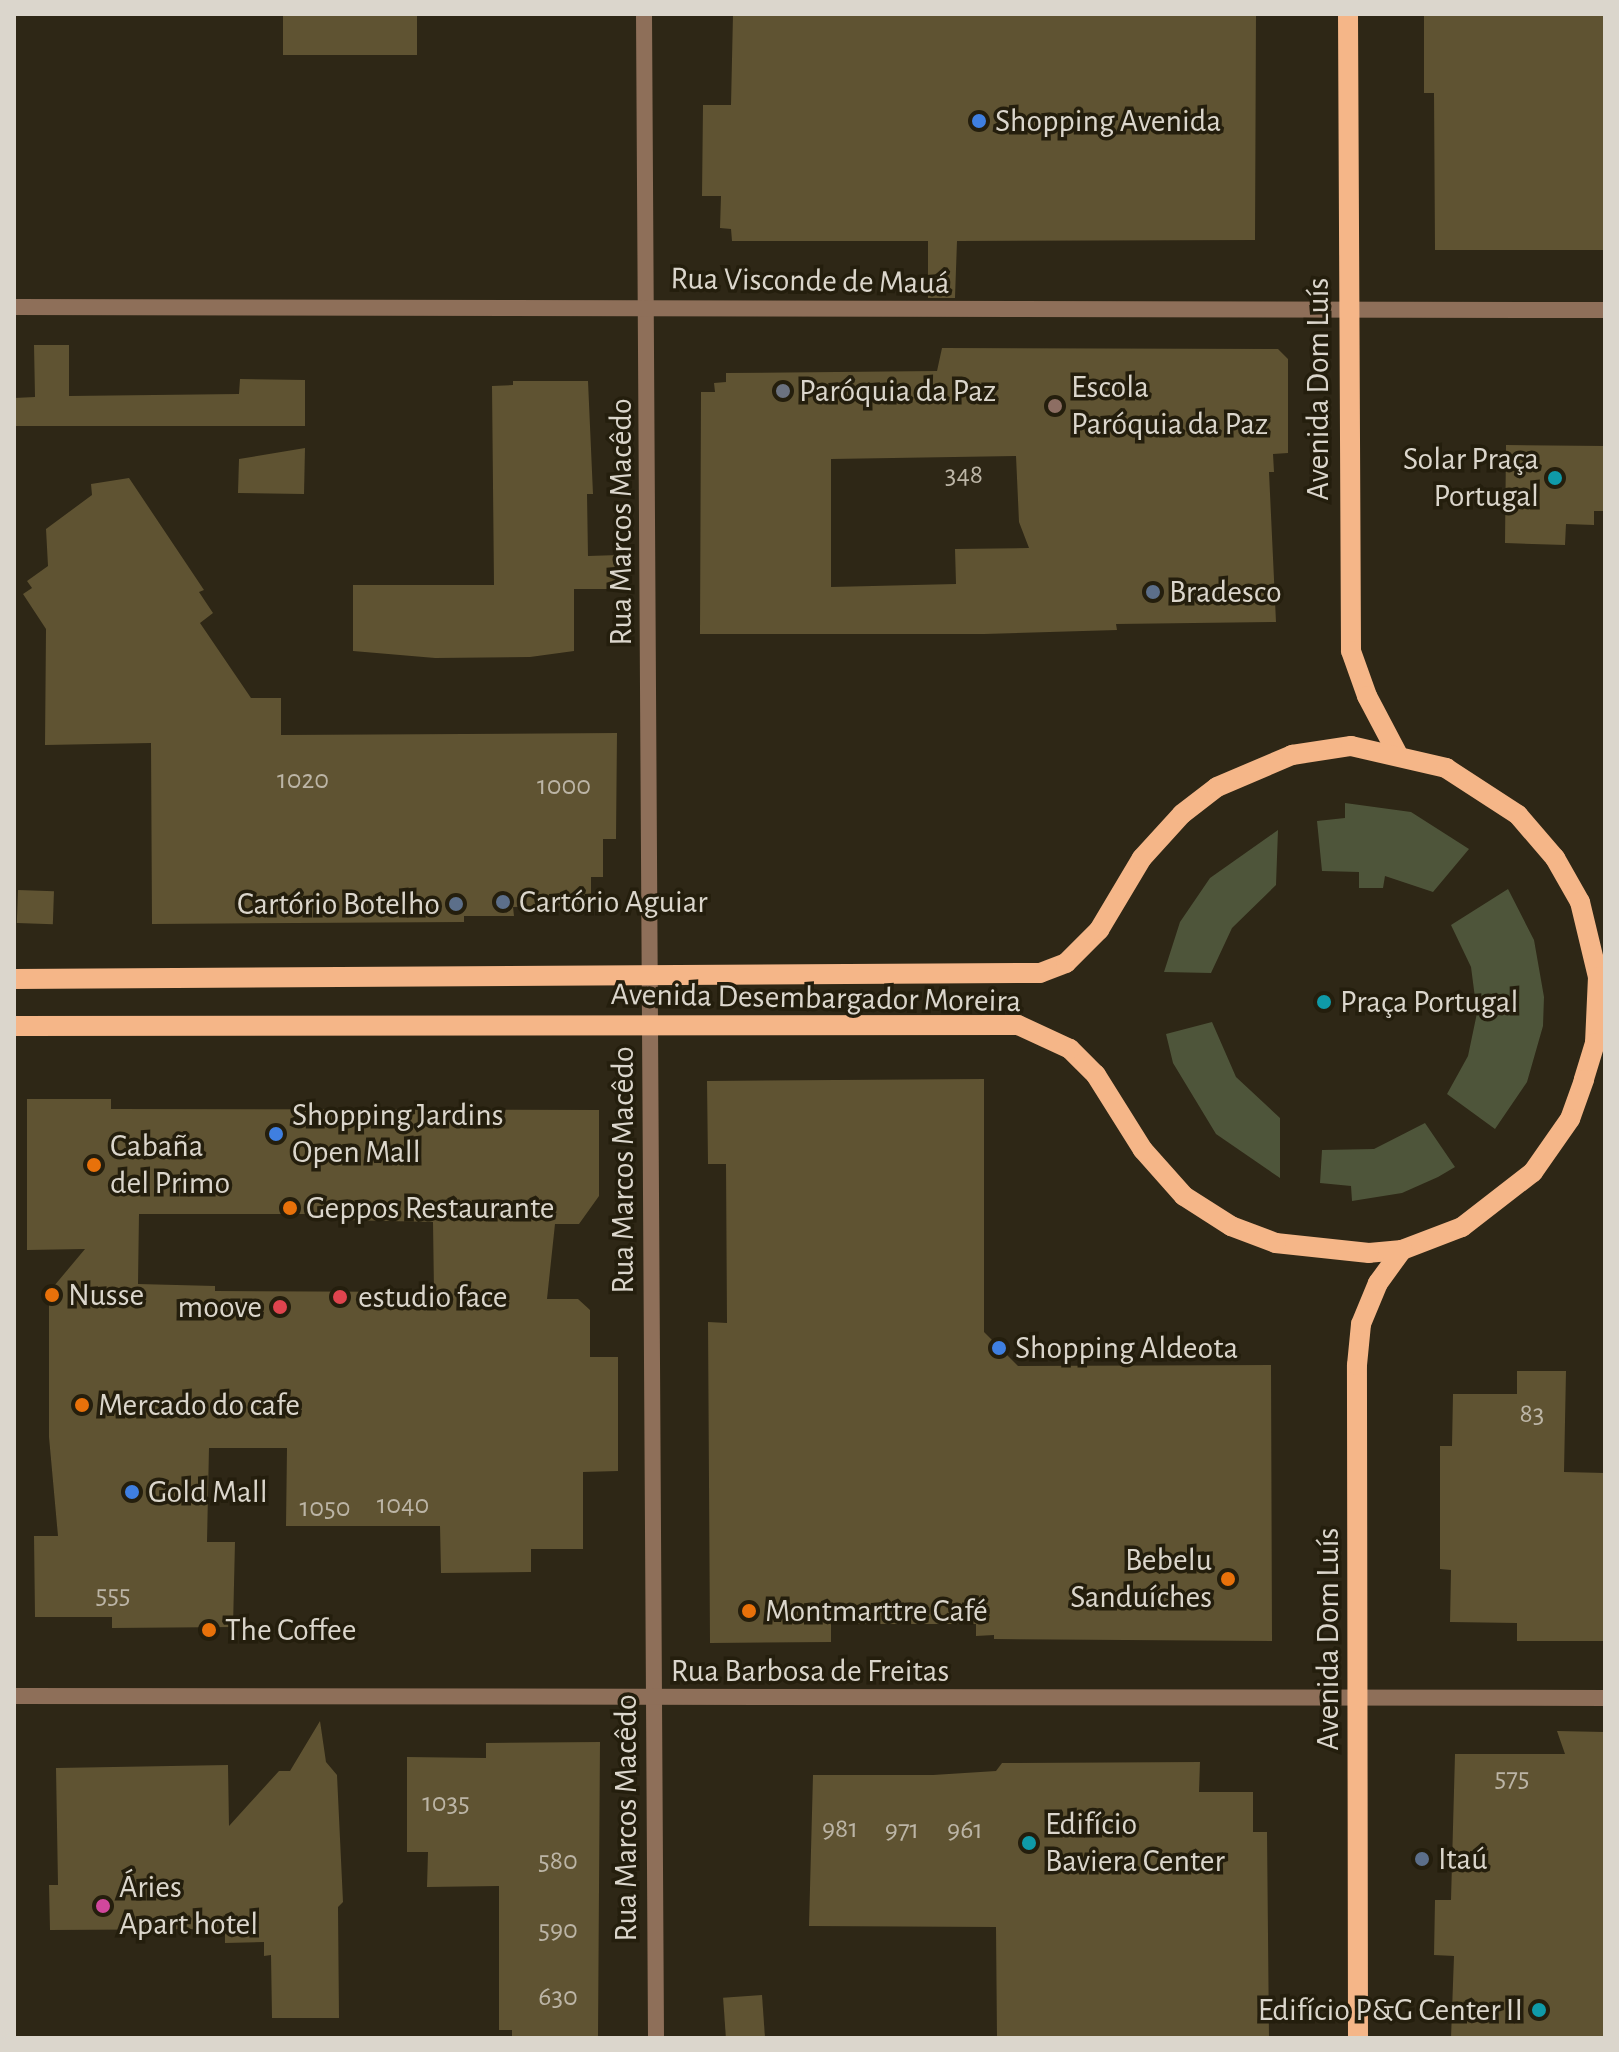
<!DOCTYPE html>
<meta charset="utf-8">
<style>
body{margin:0}
#map{position:relative;width:1619px;height:2052px;overflow:hidden;background:#2e2716;font-family:"Alegreya Sans",sans-serif}
div>[style]{position:absolute}
[style*='--x']{left:calc(var(--x)*1px);top:calc(var(--y)*1px);width:calc(var(--w)*1px);rotate:calc(var(--a)*1deg)}
.green>*{inset:0;background:#4e553a}
.building>*{inset:0;background:#5f5332;transform-origin:0 0}
.minor>*{height:16px;margin:-8px;padding:0 8px;transform-origin:8px;border-radius:8px;background:#8e6f59}
.primary>*{height:20px;margin:-10px;padding:0 10px;transform-origin:10px;border-radius:10px;background:#f5b688}
.dots>*{width:22px;height:22px;translate:-50% -50%;box-sizing:border-box;border:4px solid #241e0d;border-radius:50%}
span{translate:-50% -50%;white-space:nowrap;text-align:center;line-height:1.15;-webkit-text-stroke:7px #241e0d;paint-order:stroke}
.number-label{font-size:28px;color:#bcb5a6}
.number-label span{-webkit-text-stroke-width:0}
.poi-label{font-size:32px;color:#dbd6cc}
.left{translate:0 -50%;text-align:left}
.right{translate:-100% -50%;text-align:right}
.street-label{font-size:32px;color:#dbd6cc}
.frame{position:absolute;inset:0;border:16px solid #dbd6cc;pointer-events:none}
</style>
<div id="map">
<div class="green">
<div style="clip-path:polygon(1345px 803px,1411px 812px,1469px 849px,1433px 892px,1385px 876px,1383px 888px,1359px 888px,1359px 872px,1322px 871px,1317px 821px,1345px 818px)"></div>
<div style="clip-path:polygon(1278px 830px,1276px 885px,1232px 928px,1211px 973px,1164px 972px,1180px 922px,1210px 878px)"></div>
<div style="clip-path:polygon(1508px 889px,1534px 940px,1544px 997px,1543px 1026px,1527px 1082px,1495px 1129px,1447px 1094px,1468px 1056px,1477px 1013px,1471px 967px,1451px 925px)"></div>
<div style="clip-path:polygon(1212px 1022px,1236px 1077px,1280px 1118px,1280px 1178px,1216px 1134px,1173px 1063px,1166px 1034px)"></div>
<div style="clip-path:polygon(1425px 1123px,1455px 1167px,1438px 1177px,1402px 1193px,1352px 1201px,1351px 1186px,1320px 1183px,1322px 1150px,1374px 1149px)"></div>
</div>
<div class="building">
<div style="left:283px;top:14px;width:134px;height:41px"></div>
<div style="clip-path:polygon(733px 14px,1256px 14px,1255px 240px,957px 241px,955px 298px,928px 298px,928px 241px,732px 241px,731px 229px,720px 228px,721px 196px,702px 196px,703px 105px,731px 105px)"></div>
<div style="clip-path:polygon(1424px 14px,1605px 14px,1605px 250px,1435px 250px,1434px 93px,1424px 93px)"></div>
<div style="clip-path:polygon(34px 345px,69px 345px,69px 396px,239px 394px,240px 379px,305px 380px,305px 426px,14px 426px,14px 398px,35px 397px)"></div>
<div style="clip-path:polygon(evenodd,942px 348px,1278px 349px,1288px 359px,1288px 453px,1273px 454px,1274px 472px,1269px 472px,1276px 622px,1116px 624px,1117px 630px,984px 634px,700px 634px,701px 392px,715px 392px,714px 383px,726px 382px,726px 373px,937px 371px,942px 348px,1016px 456px,1019px 522px,1029px 548px,955px 549px,956px 584px,831px 587px,831px 459px,1016px 456px)"></div>
<div style="clip-path:polygon(513px 381px,588px 381px,593px 494px,587px 494px,588px 556px,619px 555px,618px 589px,574px 589px,574px 651px,530px 657px,435px 658px,353px 651px,353px 585px,494px 585px,492px 386px,513px 385px)"></div>
<div style="clip-path:polygon(1506px 445px,1605px 446px,1605px 511px,1594px 511px,1594px 525px,1566px 524px,1565px 545px,1505px 543px)"></div>
<div style="clip-path:polygon(305px 448px,304px 494px,238px 493px,239px 459px)"></div>
<div style="clip-path:polygon(129px 478px,204px 590px,199px 592px,213px 613px,200px 623px,251px 698px,281px 698px,281px 735px,617px 733px,616px 839px,603px 839px,603px 877px,591px 877px,591px 905px,513px 907px,514px 916px,464px 916px,464px 922px,152px 924px,151px 743px,45px 745px,46px 629px,23px 594px,32px 588px,27px 581px,48px 566px,46px 529px,92px 495px,91px 484px)"></div>
<div style="left:18px;top:890px;width:36px;height:33px;rotate:2deg"></div>
<div style="clip-path:polygon(984px 1079px,984px 1332px,1018px 1366px,1271px 1365px,1272px 1641px,994px 1639px,994px 1635px,976px 1636px,976px 1624px,831px 1624px,831px 1642px,710px 1643px,708px 1322px,727px 1323px,726px 1164px,708px 1164px,707px 1081px)"></div>
<div style="clip-path:polygon(evenodd,27px 1099px,111px 1099px,111px 1109px,599px 1110px,599px 1196px,579px 1224px,555px 1224px,547px 1299px,578px 1299px,590px 1310px,590px 1357px,618px 1357px,618px 1471px,583px 1472px,583px 1549px,531px 1549px,531px 1572px,441px 1573px,440px 1526px,286px 1526px,287px 1448px,209px 1448px,207px 1542px,235px 1542px,233px 1627px,112px 1628px,112px 1617px,35px 1617px,34px 1536px,58px 1536px,49px 1437px,49px 1292px,85px 1249px,27px 1250px,27px 1099px,139px 1214px,343px 1214px,343px 1220px,433px 1222px,434px 1292px,215px 1291px,215px 1286px,138px 1284px,139px 1214px)"></div>
<div style="clip-path:polygon(1517px 1371px,1566px 1371px,1564px 1472px,1605px 1473px,1605px 1641px,1517px 1641px,1517px 1623px,1450px 1622px,1451px 1570px,1440px 1569px,1440px 1446px,1452px 1446px,1453px 1394px,1517px 1394px)"></div>
<div style="clip-path:polygon(320px 1721px,326px 1762px,337px 1775px,343px 1902px,338px 1907px,339px 2018px,272px 2018px,271px 1955px,264px 1956px,264px 1942px,225px 1943px,225px 1929px,50px 1930px,49px 1885px,58px 1885px,56px 1768px,228px 1765px,229px 1826px,279px 1771px,290px 1771px)"></div>
<div style="clip-path:polygon(1557px 1731px,1605px 1732px,1605px 2038px,1451px 2038px,1454px 1956px,1434px 1955px,1435px 1900px,1451px 1900px,1455px 1754px,1565px 1754px)"></div>
<div style="clip-path:polygon(600px 1742px,598px 2038px,512px 2038px,512px 2030px,499px 2030px,499px 1886px,427px 1887px,428px 1852px,407px 1852px,407px 1757px,486px 1758px,486px 1743px)"></div>
<div style="clip-path:polygon(1200px 1762px,1199px 1792px,1253px 1792px,1253px 1832px,1267px 1832px,1269px 2038px,997px 2038px,996px 1927px,809px 1926px,813px 1775px,933px 1775px,996px 1771px,1002px 1763px)"></div>
<div style="left:762px;top:1995px;width:43px;height:39px;rotate:86deg"></div>
</div>
<div class="minor">
<div style="--x:644;--y:14;--w:2024;--a:89.66"></div>
<div style="--x:14;--y:307;--w:1591;--a:0.11"></div>
<div style="--x:14;--y:1696;--w:1591;--a:0.07"></div>
</div>
<div class="primary">
<div style="--x:1348;--y:14;--w:637;--a:89.73"></div>
<div style="--x:1351;--y:651;--w:48;--a:70.4"></div>
<div style="--x:1367;--y:696;--w:64;--a:62.2"></div>
<div style="--x:14;--y:979;--w:1026;--a:-0.34"></div>
<div style="--x:1040;--y:973;--w:28;--a:-21"></div>
<div style="--x:1066;--y:963;--w:47;--a:-45"></div>
<div style="--x:1099;--y:930;--w:84;--a:-59.2"></div>
<div style="--x:1142;--y:858;--w:59;--a:-47.7"></div>
<div style="--x:1182;--y:814;--w:44;--a:-37.6"></div>
<div style="--x:1217;--y:787;--w:82;--a:-23.1"></div>
<div style="--x:1292;--y:755;--w:60;--a:-8.7"></div>
<div style="--x:1351;--y:746;--w:98;--a:13"></div>
<div style="--x:1446;--y:768;--w:86;--a:33.1"></div>
<div style="--x:1518;--y:815;--w:57;--a:49.3"></div>
<div style="--x:1555;--y:858;--w:51;--a:60.4"></div>
<div style="--x:1580;--y:902;--w:77;--a:76.5"></div>
<div style="--x:1598;--y:977;--w:66;--a:92.6"></div>
<div style="--x:1595;--y:1043;--w:39;--a:107"></div>
<div style="--x:1584;--y:1080;--w:41;--a:109.7"></div>
<div style="--x:1570;--y:1119;--w:65;--a:124.9"></div>
<div style="--x:1533;--y:1172;--w:90;--a:142.2"></div>
<div style="--x:1462;--y:1227;--w:64;--a:159"></div>
<div style="--x:1402;--y:1250;--w:33;--a:175"></div>
<div style="--x:1369;--y:1253;--w:94;--a:-173.9"></div>
<div style="--x:1276;--y:1243;--w:48;--a:-159.3"></div>
<div style="--x:1231;--y:1226;--w:56;--a:-147.4"></div>
<div style="--x:1184;--y:1196;--w:62;--a:-131.7"></div>
<div style="--x:1143;--y:1150;--w:89;--a:-122.1"></div>
<div style="--x:1096;--y:1075;--w:37;--a:-135"></div>
<div style="--x:1070;--y:1049;--w:57;--a:-155.2"></div>
<div style="--x:1018;--y:1025;--w:1004;--a:179.94"></div>
<div style="--x:1358;--y:2038;--w:673;--a:-90.09"></div>
<div style="--x:1357;--y:1365;--w:41;--a:-84.4"></div>
<div style="--x:1361;--y:1324;--w:44;--a:-67.5"></div>
<div style="--x:1378;--y:1283;--w:41;--a:-54"></div>
</div>
<div class="dots">
<div style="left:979px;top:121px;background:#3f7fe0"></div>
<div style="left:783px;top:391px;background:#6b7280"></div>
<div style="left:1055px;top:406px;background:#8d6e63"></div>
<div style="left:1555px;top:478px;background:#0f9aa8"></div>
<div style="left:1153px;top:592px;background:#5c6f8a"></div>
<div style="left:503px;top:902px;background:#5c6f8a"></div>
<div style="left:456px;top:904px;background:#5c6f8a"></div>
<div style="left:1324px;top:1002px;background:#0f9aa8"></div>
<div style="left:276px;top:1134px;background:#3f7fe0"></div>
<div style="left:94px;top:1165px;background:#e8710a"></div>
<div style="left:290px;top:1208px;background:#e8710a"></div>
<div style="left:52px;top:1295px;background:#e8710a"></div>
<div style="left:340px;top:1297px;background:#e0444e"></div>
<div style="left:280px;top:1307px;background:#e0444e"></div>
<div style="left:999px;top:1348px;background:#3f7fe0"></div>
<div style="left:82px;top:1405px;background:#e8710a"></div>
<div style="left:132px;top:1492px;background:#3f7fe0"></div>
<div style="left:1228px;top:1579px;background:#e8710a"></div>
<div style="left:749px;top:1611px;background:#e8710a"></div>
<div style="left:209px;top:1630px;background:#e8710a"></div>
<div style="left:1029px;top:1843px;background:#0f9aa8"></div>
<div style="left:1422px;top:1859px;background:#5c6f8a"></div>
<div style="left:103px;top:1906px;background:#d1479c"></div>
<div style="left:1539px;top:2010px;background:#0f9aa8"></div>
</div>
<div class="number-label">
<span style="left:964px;top:475px">348</span>
<span style="left:303px;top:780px">1020</span>
<span style="left:564px;top:786px">1000</span>
<span style="left:1532px;top:1414px">83</span>
<span style="left:403px;top:1505px">1040</span>
<span style="left:325px;top:1508px">1050</span>
<span style="left:113px;top:1595px">555</span>
<span style="left:1512px;top:1778px">575</span>
<span style="left:446px;top:1803px">1035</span>
<span style="left:840px;top:1829px">981</span>
<span style="left:902px;top:1830px">971</span>
<span style="left:965px;top:1830px">961</span>
<span style="left:558px;top:1861px">580</span>
<span style="left:558px;top:1930px">590</span>
<span style="left:558px;top:1997px">630</span>
</div>
<div class="poi-label">
<span class="left" style="left:995px;top:121px">Shopping Avenida</span>
<span class="left" style="left:1071px;top:406px">Escola<br>Paróquia da Paz</span>
<span class="left" style="left:799px;top:391px">Paróquia da Paz</span>
<span class="right" style="left:1539px;top:478px">Solar Praça<br>Portugal</span>
<span class="left" style="left:1169px;top:592px">Bradesco</span>
<span class="left" style="left:519px;top:902px">Cartório Aguiar</span>
<span class="right" style="left:440px;top:904px">Cartório Botelho</span>
<span class="left" style="left:1340px;top:1002px">Praça Portugal</span>
<span class="left" style="left:292px;top:1134px">Shopping Jardins<br>Open Mall</span>
<span class="left" style="left:110px;top:1165px">Cabaña<br>del Primo</span>
<span class="left" style="left:306px;top:1208px">Geppos Restaurante</span>
<span class="left" style="left:68px;top:1295px">Nusse</span>
<span class="left" style="left:358px;top:1297px">estudio face</span>
<span class="right" style="left:262px;top:1307px">moove</span>
<span class="left" style="left:1015px;top:1348px">Shopping Aldeota</span>
<span class="left" style="left:98px;top:1405px">Mercado do cafe</span>
<span class="left" style="left:148px;top:1492px">Gold Mall</span>
<span class="right" style="left:1212px;top:1579px">Bebelu<br>Sanduíches</span>
<span class="left" style="left:765px;top:1611px">Montmarttre Café</span>
<span class="left" style="left:225px;top:1630px">The Coffee</span>
<span class="left" style="left:1045px;top:1843px">Edifício<br>Baviera Center</span>
<span class="left" style="left:1438px;top:1859px">Itaú</span>
<span class="left" style="left:119px;top:1906px">Áries<br>Apart hotel</span>
<span class="right" style="left:1523px;top:2010px">Edifício P&amp;G Center II</span>
</div>
<div class="street-label">
<span style="left:810px;top:281px;rotate:1deg">Rua Visconde de Mauá</span>
<span style="left:1318px;top:389px;rotate:-90deg">Avenida Dom Luís</span>
<span style="left:621px;top:522px;rotate:-90deg">Rua Marcos Macêdo</span>
<span style="left:816px;top:998px;rotate:1deg">Avenida Desembargador Moreira</span>
<span style="left:623px;top:1170px;rotate:-90deg">Rua Marcos Macêdo</span>
<span style="left:1328px;top:1639px;rotate:-90deg">Avenida Dom Luís</span>
<span style="left:810px;top:1671px">Rua Barbosa de Freitas</span>
<span style="left:626px;top:1818px;rotate:-90deg">Rua Marcos Macêdo</span>
</div>
<div class="frame"></div>
</div>
